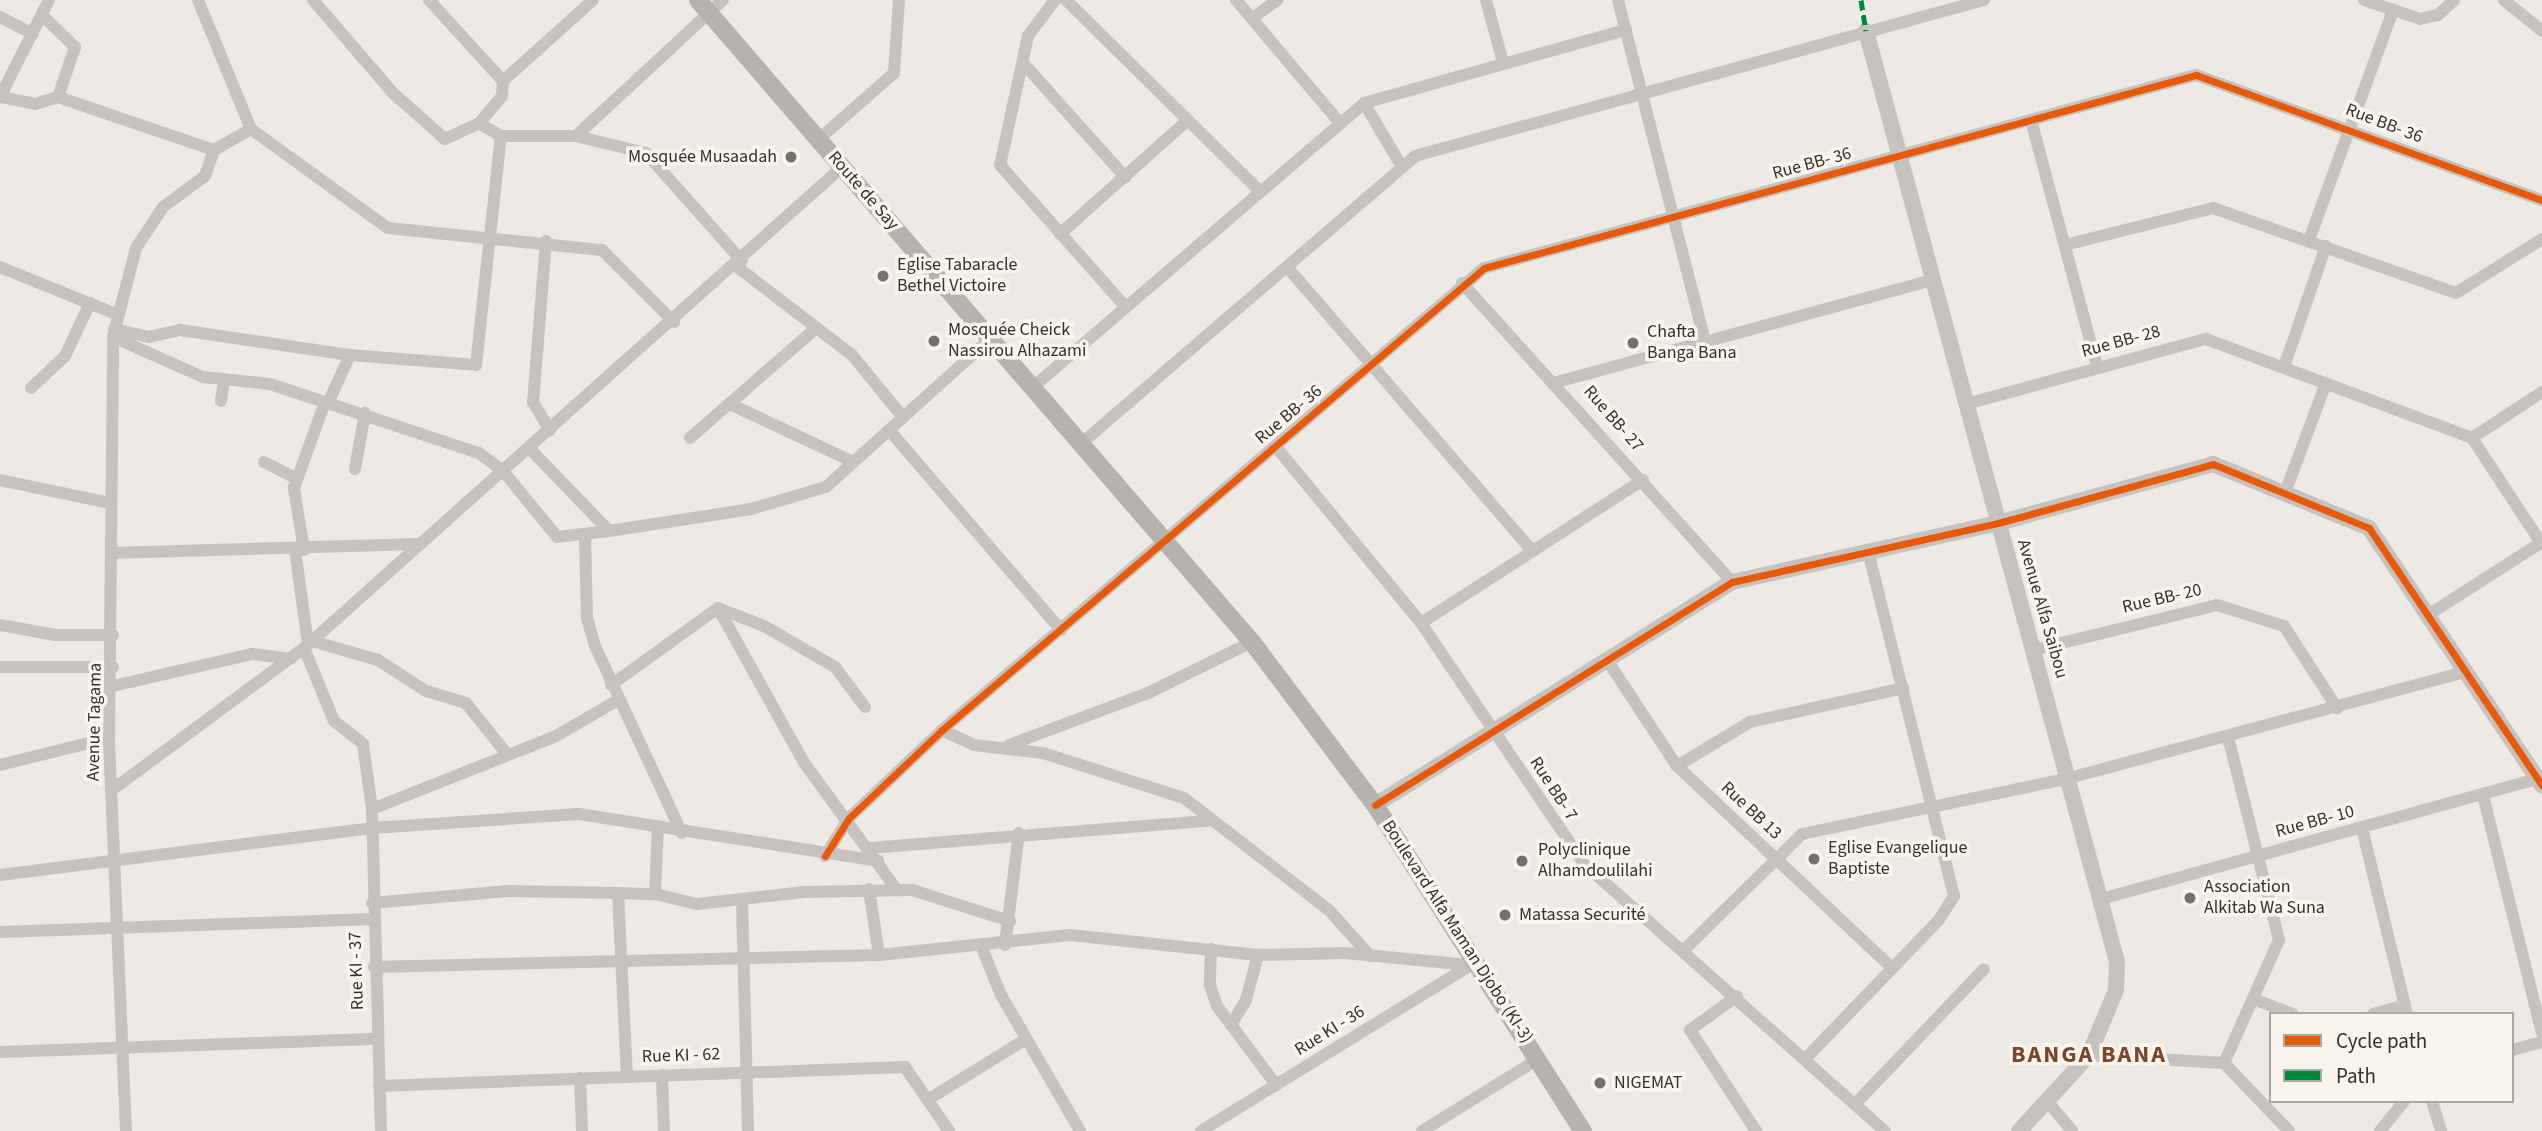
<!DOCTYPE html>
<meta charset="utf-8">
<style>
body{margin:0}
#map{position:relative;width:2542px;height:1131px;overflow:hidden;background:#ede9e4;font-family:"Source Sans 3",sans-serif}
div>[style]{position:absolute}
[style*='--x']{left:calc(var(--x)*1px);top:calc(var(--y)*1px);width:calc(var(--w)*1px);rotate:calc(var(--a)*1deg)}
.minor>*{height:12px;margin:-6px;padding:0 6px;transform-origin:6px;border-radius:6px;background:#c6c2bd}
.tertiary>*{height:16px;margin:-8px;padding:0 8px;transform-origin:8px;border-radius:8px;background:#c6c2bd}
.secondary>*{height:18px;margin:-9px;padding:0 9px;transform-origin:9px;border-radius:9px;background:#b7b2ae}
.quiet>*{height:5px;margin-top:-2.5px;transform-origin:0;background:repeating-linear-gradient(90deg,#00873e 0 10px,transparent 0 15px)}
.cycleway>*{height:7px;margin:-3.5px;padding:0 3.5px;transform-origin:3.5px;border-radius:3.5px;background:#e8590c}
.dots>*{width:19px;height:19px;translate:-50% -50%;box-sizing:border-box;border:4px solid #f9f4ed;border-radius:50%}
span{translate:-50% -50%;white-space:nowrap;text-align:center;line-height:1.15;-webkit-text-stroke:7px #f9f4ed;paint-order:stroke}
.street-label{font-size:18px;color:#37302b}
.poi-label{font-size:18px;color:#37302b}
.right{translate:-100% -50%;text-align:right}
.left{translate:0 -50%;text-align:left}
.district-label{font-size:24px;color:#7e452d;font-weight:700;letter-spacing:2px}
.legend{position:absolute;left:2269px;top:1012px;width:245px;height:91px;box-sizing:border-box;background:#f9f4ed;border:2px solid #aba69f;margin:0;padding:9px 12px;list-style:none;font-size:21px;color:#37302b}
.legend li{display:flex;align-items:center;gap:14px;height:35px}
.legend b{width:35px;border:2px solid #aba69f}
</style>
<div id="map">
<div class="minor">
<div style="--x:198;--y:0;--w:139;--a:67.7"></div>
<div style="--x:313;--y:0;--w:123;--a:49.3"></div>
<div style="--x:393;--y:93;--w:69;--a:41.5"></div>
<div style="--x:445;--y:139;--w:38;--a:-25"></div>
<div style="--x:429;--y:0;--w:110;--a:47.6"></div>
<div style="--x:593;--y:0;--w:121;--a:138"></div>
<div style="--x:503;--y:81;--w:15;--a:94"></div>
<div style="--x:502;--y:96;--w:35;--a:130"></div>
<div style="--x:479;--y:123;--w:26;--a:31"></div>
<div style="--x:501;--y:136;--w:75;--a:0"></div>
<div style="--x:576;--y:136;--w:72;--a:13.7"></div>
<div style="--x:646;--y:153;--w:144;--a:48.4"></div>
<div style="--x:1055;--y:0;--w:45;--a:126.9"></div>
<div style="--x:1028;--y:36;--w:132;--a:102.2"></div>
<div style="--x:1000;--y:165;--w:187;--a:48.5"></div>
<div style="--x:1066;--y:0;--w:271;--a:44.6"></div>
<div style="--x:1236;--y:0;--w:160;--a:49.8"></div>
<div style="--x:1486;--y:0;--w:64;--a:74.7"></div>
<div style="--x:1618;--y:0;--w:353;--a:75.7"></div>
<div style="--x:2364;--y:0;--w:59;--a:18.7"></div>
<div style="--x:2420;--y:19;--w:18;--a:-13"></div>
<div style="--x:2438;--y:15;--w:22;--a:-43"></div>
<div style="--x:2504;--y:0;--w:49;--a:39.2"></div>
<div style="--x:0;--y:17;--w:37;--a:27"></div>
<div style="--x:1254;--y:17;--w:29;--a:-36"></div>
<div style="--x:1024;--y:64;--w:152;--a:48.2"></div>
<div style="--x:0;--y:97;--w:36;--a:11"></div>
<div style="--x:35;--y:104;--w:24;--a:-17"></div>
<div style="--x:58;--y:97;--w:53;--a:-71.2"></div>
<div style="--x:75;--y:47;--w:45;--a:-135.9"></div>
<div style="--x:0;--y:97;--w:109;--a:-63.2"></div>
<div style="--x:58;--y:97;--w:165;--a:18.8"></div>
<div style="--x:214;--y:150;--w:43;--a:-29.6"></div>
<div style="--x:251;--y:129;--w:169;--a:35.9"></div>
<div style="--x:388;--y:228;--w:215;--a:5.9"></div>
<div style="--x:602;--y:250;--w:102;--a:45"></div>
<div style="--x:1364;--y:103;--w:72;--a:59.2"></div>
<div style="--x:2031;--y:120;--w:255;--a:75"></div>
<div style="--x:576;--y:136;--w:200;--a:-42.8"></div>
<div style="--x:819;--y:139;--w:100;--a:-41.3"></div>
<div style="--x:894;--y:73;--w:73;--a:-86.1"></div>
<div style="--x:1060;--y:234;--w:171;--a:-41.7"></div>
<div style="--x:2309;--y:240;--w:244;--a:-69.9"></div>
<div style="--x:546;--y:241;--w:162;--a:94.6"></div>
<div style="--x:533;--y:402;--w:33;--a:59"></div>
<div style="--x:2065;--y:245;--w:153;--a:-14"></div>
<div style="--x:2213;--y:208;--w:257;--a:19.3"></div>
<div style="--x:2456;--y:293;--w:102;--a:-32.1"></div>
<div style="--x:736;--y:266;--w:146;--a:37.5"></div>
<div style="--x:852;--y:355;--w:80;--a:50.6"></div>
<div style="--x:0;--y:267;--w:125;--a:22.1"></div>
<div style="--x:1288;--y:268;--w:374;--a:49.2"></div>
<div style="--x:1462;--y:283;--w:403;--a:47.9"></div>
<div style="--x:114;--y:329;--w:36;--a:13"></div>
<div style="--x:149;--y:337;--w:32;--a:-13"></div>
<div style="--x:180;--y:330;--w:172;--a:8.4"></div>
<div style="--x:350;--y:355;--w:126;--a:4.5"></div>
<div style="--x:476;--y:365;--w:230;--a:-83.8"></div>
<div style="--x:113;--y:337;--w:98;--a:24"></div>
<div style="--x:203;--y:377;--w:67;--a:6"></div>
<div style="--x:270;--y:384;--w:220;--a:18.3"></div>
<div style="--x:479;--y:453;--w:31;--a:37"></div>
<div style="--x:504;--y:472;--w:84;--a:50.8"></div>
<div style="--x:557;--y:537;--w:52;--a:-6.6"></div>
<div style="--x:609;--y:531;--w:114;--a:-133.9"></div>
<div style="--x:2284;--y:367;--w:128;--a:-70.9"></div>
<div style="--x:1557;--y:382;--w:390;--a:-15.2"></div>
<div style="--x:1033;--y:387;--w:436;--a:-40.6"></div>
<div style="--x:1364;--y:103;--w:272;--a:-15.6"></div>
<div style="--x:31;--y:388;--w:47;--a:-43.3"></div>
<div style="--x:65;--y:356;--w:59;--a:-64.7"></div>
<div style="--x:221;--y:401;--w:21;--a:-82"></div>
<div style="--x:328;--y:403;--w:53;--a:-65.4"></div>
<div style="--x:730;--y:404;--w:136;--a:25.2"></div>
<div style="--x:1966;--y:404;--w:249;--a:-15.2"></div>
<div style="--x:2206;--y:339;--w:284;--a:20.4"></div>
<div style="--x:2472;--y:438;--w:84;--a:-33.3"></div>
<div style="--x:889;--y:430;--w:264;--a:49.3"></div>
<div style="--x:690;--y:438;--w:166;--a:-41.1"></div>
<div style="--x:2472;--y:438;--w:126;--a:56.7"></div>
<div style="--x:1083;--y:442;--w:438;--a:-40.7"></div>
<div style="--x:1415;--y:156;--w:590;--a:-15.33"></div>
<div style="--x:1276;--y:447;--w:228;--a:50.5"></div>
<div style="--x:1421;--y:623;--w:291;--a:55.9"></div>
<div style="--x:1584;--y:864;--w:402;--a:41.6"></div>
<div style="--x:264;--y:462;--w:36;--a:27"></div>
<div style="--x:355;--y:469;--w:57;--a:-79.9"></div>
<div style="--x:0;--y:480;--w:112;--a:11.8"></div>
<div style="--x:2285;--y:493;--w:117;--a:-69.6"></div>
<div style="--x:609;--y:531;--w:144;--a:-8.8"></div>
<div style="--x:751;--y:509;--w:78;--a:-16.3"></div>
<div style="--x:826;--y:487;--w:222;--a:-42.1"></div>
<div style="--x:585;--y:538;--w:80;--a:88.6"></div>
<div style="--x:587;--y:618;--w:29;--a:74"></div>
<div style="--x:595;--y:646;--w:206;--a:65.1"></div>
<div style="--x:295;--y:550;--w:95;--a:82.1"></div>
<div style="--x:304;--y:550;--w:63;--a:-99.2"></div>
<div style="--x:294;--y:488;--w:91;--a:-70.2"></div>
<div style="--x:111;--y:553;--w:307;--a:-1.7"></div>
<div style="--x:718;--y:608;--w:49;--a:21.4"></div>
<div style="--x:764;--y:626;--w:82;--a:30"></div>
<div style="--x:835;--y:667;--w:50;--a:53.1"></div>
<div style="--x:2431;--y:613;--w:132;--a:-32.6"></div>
<div style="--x:1421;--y:623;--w:264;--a:-32.8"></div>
<div style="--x:0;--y:625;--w:56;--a:10.3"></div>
<div style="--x:55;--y:635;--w:58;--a:0"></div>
<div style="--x:312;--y:641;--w:69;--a:16.1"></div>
<div style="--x:378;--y:660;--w:57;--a:32.9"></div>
<div style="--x:426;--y:691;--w:42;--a:16.7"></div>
<div style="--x:466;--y:703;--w:64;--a:51.3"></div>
<div style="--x:304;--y:648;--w:79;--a:67.7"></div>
<div style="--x:334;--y:721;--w:37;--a:38"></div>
<div style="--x:363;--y:744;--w:66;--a:82.1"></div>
<div style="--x:372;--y:809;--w:322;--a:88.4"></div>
<div style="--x:2033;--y:650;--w:189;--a:-13.7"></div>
<div style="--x:2217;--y:605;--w:70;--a:17.4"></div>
<div style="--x:2284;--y:626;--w:98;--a:57.1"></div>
<div style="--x:1607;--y:660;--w:127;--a:56.6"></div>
<div style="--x:1677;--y:766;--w:295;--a:43.2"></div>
<div style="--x:0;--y:667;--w:113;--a:0"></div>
<div style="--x:611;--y:685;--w:132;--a:-35.7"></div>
<div style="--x:718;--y:608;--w:179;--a:60.9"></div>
<div style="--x:805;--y:764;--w:156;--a:53.9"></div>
<div style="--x:113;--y:686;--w:143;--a:-13"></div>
<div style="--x:252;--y:654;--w:39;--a:7"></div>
<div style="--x:942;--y:730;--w:35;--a:25"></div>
<div style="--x:974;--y:745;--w:69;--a:6.6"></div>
<div style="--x:1043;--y:753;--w:148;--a:17.7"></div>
<div style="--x:1184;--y:798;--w:183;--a:37.7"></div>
<div style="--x:1329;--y:910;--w:62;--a:48.3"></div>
<div style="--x:1009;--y:745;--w:148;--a:-20.5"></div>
<div style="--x:1148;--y:693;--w:116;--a:-26.1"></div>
<div style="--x:0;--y:765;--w:112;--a:-13.9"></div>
<div style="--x:1677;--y:766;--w:85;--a:-31.1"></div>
<div style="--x:1750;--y:722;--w:157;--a:-12.5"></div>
<div style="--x:112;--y:790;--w:239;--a:-36.5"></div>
<div style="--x:304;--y:648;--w:722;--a:-41.8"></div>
<div style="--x:2483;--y:795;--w:245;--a:76.1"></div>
<div style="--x:372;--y:809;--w:198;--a:-21.6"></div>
<div style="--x:556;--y:736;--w:72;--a:-30.1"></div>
<div style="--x:2362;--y:828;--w:191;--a:76.4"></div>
<div style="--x:870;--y:848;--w:338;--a:-4.6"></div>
<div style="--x:825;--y:856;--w:45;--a:-57.7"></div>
<div style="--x:849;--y:818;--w:128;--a:-43.4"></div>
<div style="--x:942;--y:730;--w:712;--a:-40.44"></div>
<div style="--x:1484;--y:268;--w:738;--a:-15.17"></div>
<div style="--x:2196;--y:75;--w:368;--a:19.9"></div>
<div style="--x:0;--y:875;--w:376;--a:-7.2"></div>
<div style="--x:373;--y:828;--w:206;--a:-3.9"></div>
<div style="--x:579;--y:814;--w:303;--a:8.9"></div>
<div style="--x:869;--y:889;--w:67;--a:81.4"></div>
<div style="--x:618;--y:893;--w:37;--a:2"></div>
<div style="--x:655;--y:894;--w:68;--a:-87.5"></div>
<div style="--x:655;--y:894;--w:43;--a:13.4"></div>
<div style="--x:697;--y:904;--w:108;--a:-6.4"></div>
<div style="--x:804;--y:892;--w:108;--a:-1.1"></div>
<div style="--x:912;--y:890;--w:103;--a:17.6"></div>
<div style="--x:2101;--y:899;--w:453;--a:-15.4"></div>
<div style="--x:742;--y:901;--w:230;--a:88.5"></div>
<div style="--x:372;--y:903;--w:136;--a:-5.1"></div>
<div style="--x:507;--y:891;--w:111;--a:1"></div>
<div style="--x:618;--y:893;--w:182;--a:87.2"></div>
<div style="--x:0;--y:932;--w:372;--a:-2"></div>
<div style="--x:1005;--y:945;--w:113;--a:-82.9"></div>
<div style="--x:982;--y:948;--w:51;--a:68"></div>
<div style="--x:1001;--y:995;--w:157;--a:59.8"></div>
<div style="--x:1211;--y:949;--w:36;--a:92"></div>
<div style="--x:1210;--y:985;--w:22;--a:72"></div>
<div style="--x:1217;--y:1006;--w:99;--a:53.2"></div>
<div style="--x:1685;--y:949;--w:164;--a:-44.5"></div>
<div style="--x:1802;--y:834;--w:273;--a:-11.8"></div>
<div style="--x:2069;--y:778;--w:412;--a:-15"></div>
<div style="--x:374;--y:967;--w:505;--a:-1.36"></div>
<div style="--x:879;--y:955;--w:192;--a:-6"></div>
<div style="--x:1070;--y:935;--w:189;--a:6.1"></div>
<div style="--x:1258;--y:955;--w:87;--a:-1.3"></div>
<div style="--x:1345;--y:953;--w:125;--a:5.5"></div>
<div style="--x:1737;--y:996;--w:58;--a:144.1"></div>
<div style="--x:1690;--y:1030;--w:121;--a:56.8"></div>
<div style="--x:2256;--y:1000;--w:39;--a:21"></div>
<div style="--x:2373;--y:1014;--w:33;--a:-16"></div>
<div style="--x:1231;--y:1025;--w:29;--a:-59"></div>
<div style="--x:1246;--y:1000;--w:47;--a:-75.1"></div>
<div style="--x:2512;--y:1050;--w:31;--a:-15"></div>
<div style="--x:0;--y:1052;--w:377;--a:-2"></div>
<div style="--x:2089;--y:1055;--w:135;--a:3.4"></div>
<div style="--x:2224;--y:1063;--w:94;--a:46.3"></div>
<div style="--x:1806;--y:1058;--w:190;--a:-46.1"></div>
<div style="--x:1938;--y:921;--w:30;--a:-57"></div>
<div style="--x:1954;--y:896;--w:355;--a:-104"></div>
<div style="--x:2224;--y:1063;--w:135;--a:-65.9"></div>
<div style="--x:2279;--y:940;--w:209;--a:-104.1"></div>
<div style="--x:662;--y:1075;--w:56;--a:88"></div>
<div style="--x:580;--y:1078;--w:53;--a:87.8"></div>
<div style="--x:379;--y:1086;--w:526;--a:-2.07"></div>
<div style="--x:905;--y:1067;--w:78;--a:55.5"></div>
<div style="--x:929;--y:1099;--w:114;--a:-31.7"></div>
<div style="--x:2047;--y:1101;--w:39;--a:50"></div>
<div style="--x:2432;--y:1101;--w:31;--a:73"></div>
<div style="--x:1856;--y:1103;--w:185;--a:-46.3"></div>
<div style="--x:126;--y:1131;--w:393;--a:-92.5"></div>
<div style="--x:109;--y:738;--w:401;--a:-89.4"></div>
<div style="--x:113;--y:337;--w:92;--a:-75.5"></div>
<div style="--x:136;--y:248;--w:49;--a:-56.6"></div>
<div style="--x:163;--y:207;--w:52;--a:-36.4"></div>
<div style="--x:205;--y:176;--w:28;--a:-71"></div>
<div style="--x:1201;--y:1131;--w:318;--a:-31.6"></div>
<div style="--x:1422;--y:1131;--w:137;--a:-31.8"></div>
<div style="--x:2380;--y:1131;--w:38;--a:-51"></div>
</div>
<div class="tertiary">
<div style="--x:1866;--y:31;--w:964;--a:74.91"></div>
<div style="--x:2117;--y:962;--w:28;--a:92"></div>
<div style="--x:2116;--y:990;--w:70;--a:112.6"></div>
<div style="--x:2089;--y:1055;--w:103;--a:132.6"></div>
<div style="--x:1375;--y:805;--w:421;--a:-32"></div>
<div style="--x:1732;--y:582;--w:272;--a:-12.5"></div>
<div style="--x:1998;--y:523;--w:223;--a:-15.3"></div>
<div style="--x:2213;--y:464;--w:169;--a:22.3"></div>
<div style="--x:2369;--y:528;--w:310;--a:56.1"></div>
</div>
<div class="secondary">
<div style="--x:698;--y:0;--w:848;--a:49.21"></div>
<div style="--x:1252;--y:642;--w:204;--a:53"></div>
<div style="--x:1375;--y:805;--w:387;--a:57.5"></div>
</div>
<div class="quiet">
<div style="--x:1861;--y:0;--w:31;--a:81"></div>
</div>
<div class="cycleway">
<div style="--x:1375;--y:805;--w:421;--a:-32"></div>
<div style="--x:1732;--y:582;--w:272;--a:-12.5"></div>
<div style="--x:1998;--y:523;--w:223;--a:-15.3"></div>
<div style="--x:2213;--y:464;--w:169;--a:22.3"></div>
<div style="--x:2369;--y:528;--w:310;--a:56.1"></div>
<div style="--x:825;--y:856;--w:45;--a:-57.7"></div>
<div style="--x:849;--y:818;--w:128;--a:-43.4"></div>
<div style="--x:942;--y:730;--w:712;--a:-40.44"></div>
<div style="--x:1484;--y:268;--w:738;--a:-15.17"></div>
<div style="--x:2196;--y:75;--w:368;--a:19.9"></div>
</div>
<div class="dots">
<div style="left:791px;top:157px;background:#77716c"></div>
<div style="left:883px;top:276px;background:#77716c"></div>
<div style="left:934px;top:341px;background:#77716c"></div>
<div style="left:1633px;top:343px;background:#77716c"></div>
<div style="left:1814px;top:859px;background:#77716c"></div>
<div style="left:1522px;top:861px;background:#77716c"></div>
<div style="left:2190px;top:898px;background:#77716c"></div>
<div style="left:1505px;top:915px;background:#77716c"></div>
<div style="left:1600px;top:1083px;background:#77716c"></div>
</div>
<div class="street-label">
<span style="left:2384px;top:124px;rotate:21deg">Rue BB- 36</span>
<span style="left:1812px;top:164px;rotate:-15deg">Rue BB- 36</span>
<span style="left:863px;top:191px;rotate:49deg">Route de Say</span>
<span style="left:2121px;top:342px;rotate:-15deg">Rue BB- 28</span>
<span style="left:1289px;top:415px;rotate:-40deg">Rue BB- 36</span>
<span style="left:1613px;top:419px;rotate:49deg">Rue BB- 27</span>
<span style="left:2162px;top:599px;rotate:-13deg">Rue BB- 20</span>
<span style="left:2042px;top:609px;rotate:74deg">Avenue Alfa Saibou</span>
<span style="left:95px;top:722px;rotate:-89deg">Avenue Tagama</span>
<span style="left:1553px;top:789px;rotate:57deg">Rue BB- 7</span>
<span style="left:1751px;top:811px;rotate:43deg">Rue BB 13</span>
<span style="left:2315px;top:822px;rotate:-15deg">Rue BB- 10</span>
<span style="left:1457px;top:932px;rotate:57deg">Boulevard Alfa Maman Djobo (KI-3)</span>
<span style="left:357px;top:971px;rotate:-92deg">Rue KI - 37</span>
<span style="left:1330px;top:1031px;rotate:-32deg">Rue KI - 36</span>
<span style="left:681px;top:1056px;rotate:-2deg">Rue KI - 62</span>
</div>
<div class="poi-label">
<span class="right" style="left:777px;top:157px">Mosquée Musaadah</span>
<span class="left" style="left:897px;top:276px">Eglise Tabaracle<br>Bethel Victoire</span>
<span class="left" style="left:948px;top:341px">Mosquée Cheick<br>Nassirou Alhazami</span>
<span class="left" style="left:1647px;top:343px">Chafta<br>Banga Bana</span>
<span class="left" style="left:1828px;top:859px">Eglise Evangelique<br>Baptiste</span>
<span class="left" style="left:1538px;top:861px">Polyclinique<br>Alhamdoulilahi</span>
<span class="left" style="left:2204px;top:898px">Association<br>Alkitab Wa Suna</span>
<span class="left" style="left:1519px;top:915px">Matassa Securité</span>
<span class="left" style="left:1614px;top:1083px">NIGEMAT</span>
</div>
<div class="district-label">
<span style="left:2089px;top:1055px">BANGA BANA</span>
</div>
<ul class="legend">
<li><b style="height:9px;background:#e8590c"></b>Cycle path</li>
<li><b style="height:9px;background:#00873e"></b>Path</li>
</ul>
</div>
